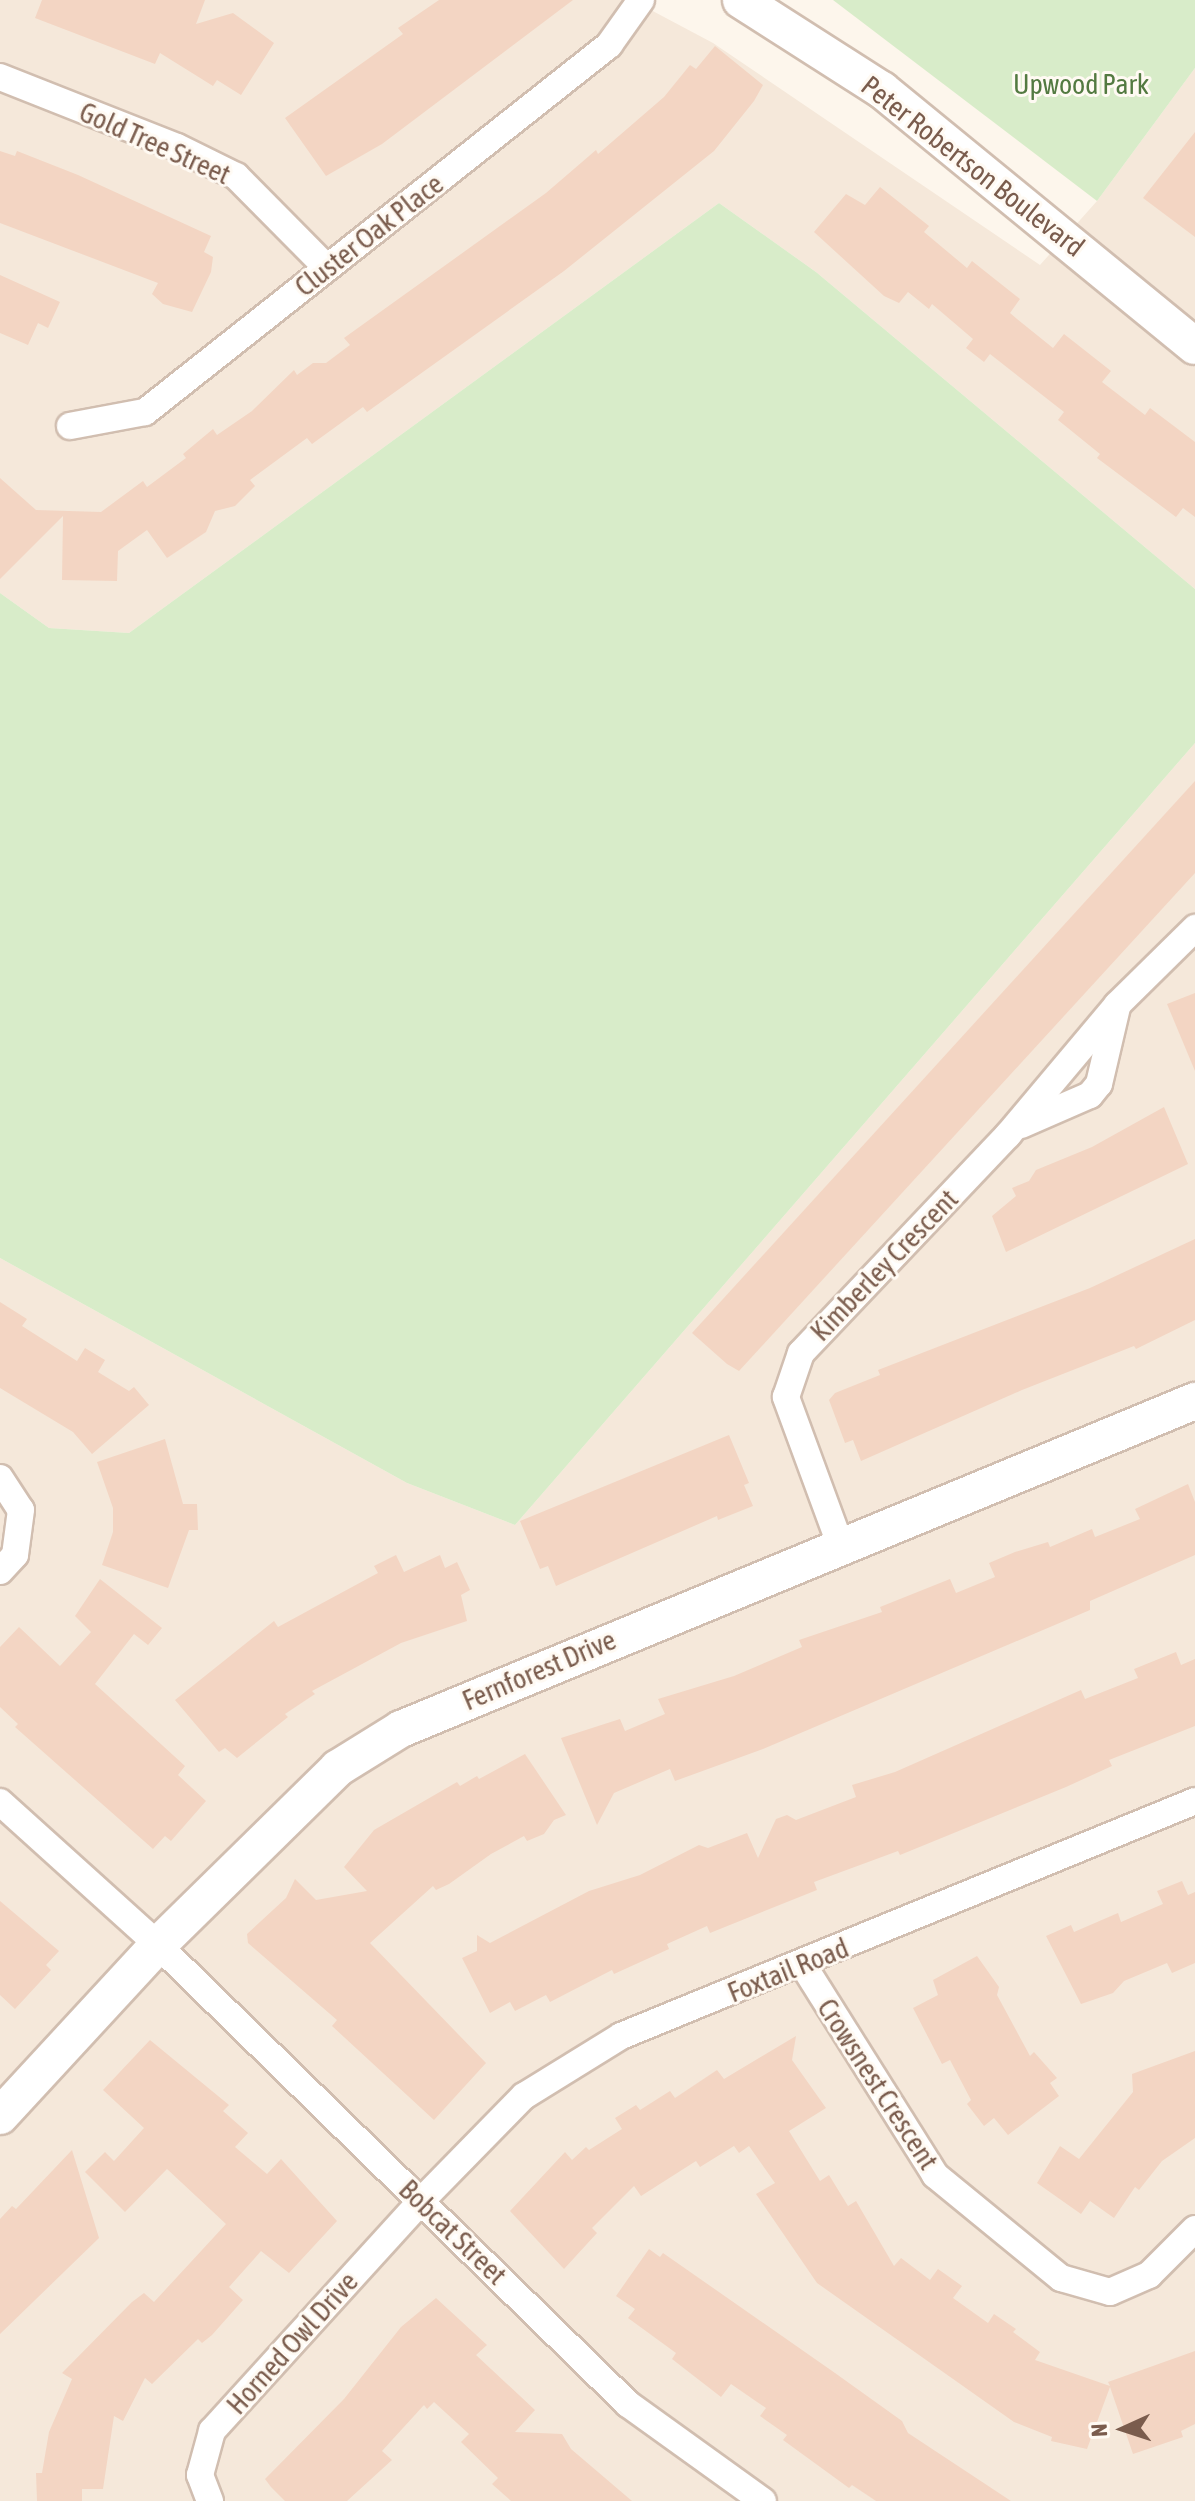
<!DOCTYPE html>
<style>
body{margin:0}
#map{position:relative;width:1195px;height:2501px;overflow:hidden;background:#fdf6ec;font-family:"Asap Condensed",sans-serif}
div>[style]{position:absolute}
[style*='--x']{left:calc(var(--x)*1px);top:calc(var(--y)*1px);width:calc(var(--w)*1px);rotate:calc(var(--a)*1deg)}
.residential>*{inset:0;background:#f5e8da}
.green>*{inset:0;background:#d8ecc9}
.building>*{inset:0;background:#f3d5c3}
.roads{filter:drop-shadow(2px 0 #d1beb0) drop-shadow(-2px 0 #d1beb0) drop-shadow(0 2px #d1beb0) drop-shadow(0 -2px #d1beb0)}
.street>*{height:26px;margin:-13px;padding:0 13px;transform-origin:13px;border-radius:13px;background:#fff}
.secondary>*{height:36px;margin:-18px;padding:0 18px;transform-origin:18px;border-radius:18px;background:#fff}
span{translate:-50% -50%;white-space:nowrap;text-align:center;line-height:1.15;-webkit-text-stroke:6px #fffaf3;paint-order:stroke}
.park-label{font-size:28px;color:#537a41}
.street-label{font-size:28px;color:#7a5c4d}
.north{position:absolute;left:1083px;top:2389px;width:80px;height:80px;-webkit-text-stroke:6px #fffaf3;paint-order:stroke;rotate:267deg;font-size:22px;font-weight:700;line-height:32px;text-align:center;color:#7a5c4d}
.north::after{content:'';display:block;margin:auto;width:28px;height:36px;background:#7a5c4d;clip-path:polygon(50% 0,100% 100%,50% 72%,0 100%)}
</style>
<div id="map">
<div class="residential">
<div style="clip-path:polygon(0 0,632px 0,713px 43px,1040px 265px,1097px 201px,1195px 68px,1195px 589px,816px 272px,719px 203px,129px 633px,49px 628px,0 593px)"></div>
<div style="clip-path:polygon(1195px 743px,1195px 2501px,0 2501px,0 1258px,407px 1483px,515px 1525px)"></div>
</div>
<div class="green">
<div style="clip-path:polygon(833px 0,1195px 0,1195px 68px,1097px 201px)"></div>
<div style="clip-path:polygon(719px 203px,816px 272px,1195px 589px,1195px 743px,515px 1525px,407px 1483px,0 1258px,0 593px,49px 628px,129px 633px)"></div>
</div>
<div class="building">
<div style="clip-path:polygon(42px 0,205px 0,196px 24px,233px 13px,274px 43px,241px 95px,217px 80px,213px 86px,160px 53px,155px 64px,35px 18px)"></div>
<div style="clip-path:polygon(439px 0,573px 0,382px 144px,326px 176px,285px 118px,403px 34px,398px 28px)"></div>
<div style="clip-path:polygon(715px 46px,763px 85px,754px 101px,714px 151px,564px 271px,367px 412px,363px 407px,312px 444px,307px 438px,250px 480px,255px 486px,235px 506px,215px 511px,206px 532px,167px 558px,147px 530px,118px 551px,117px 581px,62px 580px,63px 516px,0 579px,0 478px,36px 510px,101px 512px,143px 481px,147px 487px,186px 458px,183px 454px,213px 429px,217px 435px,252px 411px,294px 370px,297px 375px,313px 363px,326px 363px,350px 345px,344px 338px,546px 193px,596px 150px,598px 154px,664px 97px,690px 65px,696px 69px)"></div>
<div style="clip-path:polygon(1195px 132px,1195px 237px,1143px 198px)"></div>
<div style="clip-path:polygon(0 151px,15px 156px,17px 151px,78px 175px,211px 236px,204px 252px,213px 257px,211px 272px,192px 312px,163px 304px,152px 294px,158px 283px,0 223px)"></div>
<div style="clip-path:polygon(880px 187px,929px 226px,924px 232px,967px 268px,972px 261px,1020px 299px,1010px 313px,1017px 319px,1053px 348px,1064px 334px,1111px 371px,1102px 382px,1145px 415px,1150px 408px,1195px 442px,1195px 517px,1183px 508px,1176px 517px,1097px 458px,1100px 454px,1058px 420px,1064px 412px,990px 354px,984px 362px,966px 348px,973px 339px,932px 304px,929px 309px,908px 292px,899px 303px,884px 296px,814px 232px,846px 194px,865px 205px)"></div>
<div style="clip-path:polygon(0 275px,60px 302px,48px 328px,38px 323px,28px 345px,0 333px)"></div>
<div style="clip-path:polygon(1195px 781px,1195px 873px,739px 1371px,727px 1364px,692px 1333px)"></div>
<div style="clip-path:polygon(1195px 993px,1195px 1071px,1167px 1004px)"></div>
<div style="clip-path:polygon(1164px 1107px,1188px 1164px,1006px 1252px,992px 1216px,1016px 1196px,1012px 1188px,1029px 1181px,1036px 1170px,1092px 1147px)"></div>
<div style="clip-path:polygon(1195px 1239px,1195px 1320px,1136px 1349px,1134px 1346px,1022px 1390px,861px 1461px,853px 1440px,845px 1443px,829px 1400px,835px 1393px,880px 1375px,878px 1370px,1090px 1288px)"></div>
<div style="clip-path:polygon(0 1302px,27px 1319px,22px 1326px,77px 1361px,85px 1348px,105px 1360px,98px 1372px,129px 1391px,134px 1387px,149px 1405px,92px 1454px,73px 1432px,0 1388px)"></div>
<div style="clip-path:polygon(729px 1435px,749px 1483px,744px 1485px,753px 1506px,718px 1520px,717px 1516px,556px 1586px,548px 1566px,540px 1569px,520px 1521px)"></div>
<div style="clip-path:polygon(165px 1439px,183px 1504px,197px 1504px,198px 1530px,189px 1530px,168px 1588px,102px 1565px,113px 1532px,113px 1508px,97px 1462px)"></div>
<div style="clip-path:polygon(1188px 1484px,1195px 1502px,1195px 1555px,1090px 1601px,1090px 1610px,763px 1749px,675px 1781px,670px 1769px,614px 1793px,597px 1825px,561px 1738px,620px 1719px,625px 1731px,665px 1714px,658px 1699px,734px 1676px,802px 1647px,799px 1640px,882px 1612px,880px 1607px,950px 1579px,956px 1593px,995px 1577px,989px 1563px,1015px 1552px,1048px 1542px,1050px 1547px,1092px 1529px,1095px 1537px,1140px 1519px,1135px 1509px)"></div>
<div style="clip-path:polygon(396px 1555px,404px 1572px,440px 1555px,445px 1568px,457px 1562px,470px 1590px,461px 1595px,467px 1621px,401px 1643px,312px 1691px,315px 1694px,285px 1714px,288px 1717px,237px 1758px,225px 1748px,219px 1752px,175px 1700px,274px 1621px,278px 1627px,378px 1573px,374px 1566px)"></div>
<div style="clip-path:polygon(100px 1579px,162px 1628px,148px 1645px,134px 1634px,95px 1684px,185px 1766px,178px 1775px,206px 1801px,171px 1841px,165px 1836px,153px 1849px,15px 1727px,18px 1724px,0 1707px,0 1647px,19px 1627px,60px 1666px,91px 1632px,75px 1616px)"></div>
<div style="clip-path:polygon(1176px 1652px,1181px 1665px,1195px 1659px,1195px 1726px,1109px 1760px,1112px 1766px,1066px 1787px,900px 1855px,898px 1851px,814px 1882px,817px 1890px,710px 1933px,707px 1926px,667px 1944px,669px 1949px,614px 1974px,612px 1970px,550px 2002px,546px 1995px,515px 2011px,510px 2002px,490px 2013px,462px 1958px,477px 1951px,477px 1935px,490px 1943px,589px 1891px,640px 1875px,699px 1845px,708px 1848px,747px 1833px,758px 1858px,776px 1819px,787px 1815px,796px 1820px,856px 1797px,852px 1785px,895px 1772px,1081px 1690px,1085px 1699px,1138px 1678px,1134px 1669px)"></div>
<div style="clip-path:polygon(525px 1754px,566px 1815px,554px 1820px,544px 1834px,527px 1841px,524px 1836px,491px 1854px,449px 1884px,436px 1890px,433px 1886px,370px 1943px,486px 2063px,434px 2120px,332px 2026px,337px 2020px,248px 1943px,247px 1934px,286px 1898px,295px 1879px,316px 1900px,367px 1891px,344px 1867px,374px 1830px,457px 1782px,460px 1786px,477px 1776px,479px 1779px)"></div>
<div style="clip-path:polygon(1182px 1881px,1188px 1895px,1195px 1892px,1195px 1963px,1172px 1973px,1167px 1963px,1124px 1981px,1113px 1993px,1081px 2004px,1046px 1936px,1071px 1925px,1074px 1932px,1118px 1913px,1121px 1922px,1163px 1904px,1157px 1891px)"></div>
<div style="clip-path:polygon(0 1901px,59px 1951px,46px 1965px,51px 1970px,15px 2009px,0 1995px)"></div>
<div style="clip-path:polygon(977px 1956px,999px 1987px,997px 1995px,1030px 2056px,1034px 2052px,1057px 2078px,1050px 2083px,1059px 2096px,1008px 2135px,994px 2118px,984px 2126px,967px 2104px,971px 2100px,950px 2060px,942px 2064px,913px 2008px,938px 1995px,933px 1980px)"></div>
<div style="clip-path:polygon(796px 2036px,792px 2060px,826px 2108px,789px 2131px,820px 2181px,829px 2175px,848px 2206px,856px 2201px,894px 2266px,901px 2258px,930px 2280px,938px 2269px,962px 2286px,953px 2298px,988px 2323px,994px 2314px,1016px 2329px,1013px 2332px,1040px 2352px,1035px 2360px,1110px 2386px,1108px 2382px,1195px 2351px,1195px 2424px,1181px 2431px,1183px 2437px,1133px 2454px,1110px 2387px,1087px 2449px,1051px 2441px,1052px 2437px,1014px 2422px,817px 2283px,756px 2194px,775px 2183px,749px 2146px,739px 2153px,734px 2146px,700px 2167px,696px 2161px,641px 2196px,634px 2186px,592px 2228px,597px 2233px,564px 2269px,510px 2211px,565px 2152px,572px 2160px,586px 2147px,589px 2150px,622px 2129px,615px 2118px,636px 2105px,640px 2110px,670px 2091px,675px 2098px,717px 2070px,724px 2079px)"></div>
<div style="clip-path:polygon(150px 2040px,229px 2105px,223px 2111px,248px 2133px,235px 2147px,267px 2174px,281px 2159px,337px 2221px,289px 2273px,261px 2251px,229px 2287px,243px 2300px,212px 2335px,202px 2343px,198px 2339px,152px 2384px,145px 2378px,123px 2421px,114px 2416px,103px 2489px,82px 2489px,82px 2501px,37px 2501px,36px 2473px,42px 2473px,49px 2432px,72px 2379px,62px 2373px,132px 2302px,144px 2293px,154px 2302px,226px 2224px,167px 2169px,125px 2212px,85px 2172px,105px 2152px,114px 2161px,144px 2128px,103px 2090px)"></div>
<div style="clip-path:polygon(1195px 2051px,1195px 2138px,1162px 2161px,1139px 2190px,1135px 2187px,1114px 2218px,1090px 2201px,1081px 2214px,1037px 2183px,1060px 2146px,1079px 2159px,1133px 2092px,1132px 2074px)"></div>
<div style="clip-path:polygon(72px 2150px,99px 2238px,0 2334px,0 2219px,12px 2206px,16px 2209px)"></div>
<div style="clip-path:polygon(649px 2249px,660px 2257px,663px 2253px,835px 2373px,902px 2421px,908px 2433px,1011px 2501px,876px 2501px,852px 2485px,849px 2488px,783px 2440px,787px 2435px,760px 2416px,766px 2408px,731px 2384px,721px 2397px,672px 2359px,676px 2353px,628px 2318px,635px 2309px,616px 2296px)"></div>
<div style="clip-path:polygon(436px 2298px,487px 2345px,476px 2355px,535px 2410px,515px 2432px,562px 2434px,571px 2449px,632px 2501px,511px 2501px,492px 2484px,498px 2478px,461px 2442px,469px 2434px,434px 2402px,427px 2409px,424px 2405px,382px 2451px,392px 2460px,347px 2501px,285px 2501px,271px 2487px,265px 2479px,344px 2399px,401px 2327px)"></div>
</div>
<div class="roads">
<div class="street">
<div style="--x:0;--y:77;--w:190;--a:21.6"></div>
<div style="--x:177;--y:147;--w:66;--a:26.2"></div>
<div style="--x:236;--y:176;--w:129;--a:45.3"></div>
<div style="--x:70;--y:426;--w:76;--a:-10.6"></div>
<div style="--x:145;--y:412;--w:592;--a:-38.34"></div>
<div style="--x:609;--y:45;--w:55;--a:-54.6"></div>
<div style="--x:1021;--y:1125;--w:75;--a:-23.5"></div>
<div style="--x:1090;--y:1095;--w:14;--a:-51"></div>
<div style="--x:1099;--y:1084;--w:79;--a:-76.8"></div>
<div style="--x:0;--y:1478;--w:38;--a:57"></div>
<div style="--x:21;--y:1510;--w:45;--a:97.6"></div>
<div style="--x:15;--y:1555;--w:22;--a:133"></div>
<div style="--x:840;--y:1544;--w:157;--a:-110.2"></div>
<div style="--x:786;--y:1397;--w:46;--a:-71.2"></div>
<div style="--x:801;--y:1353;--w:301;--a:-46.5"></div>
<div style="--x:1008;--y:1135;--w:170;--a:-50"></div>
<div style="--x:1117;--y:1005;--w:110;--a:-44.6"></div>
<div style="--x:0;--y:1802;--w:213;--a:42.1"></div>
<div style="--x:158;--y:1945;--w:657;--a:44.32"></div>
<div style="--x:628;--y:2404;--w:166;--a:35.7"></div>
<div style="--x:803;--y:1965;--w:248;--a:57.8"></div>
<div style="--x:935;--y:2175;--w:163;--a:39.3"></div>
<div style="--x:1061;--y:2278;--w:51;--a:15.9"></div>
<div style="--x:1110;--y:2292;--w:43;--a:-23.6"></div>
<div style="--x:1149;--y:2275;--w:65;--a:-45"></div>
<div style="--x:210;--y:2501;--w:28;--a:-111"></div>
<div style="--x:200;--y:2475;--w:46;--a:-74.7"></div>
<div style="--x:212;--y:2431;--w:311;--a:-47.7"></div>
<div style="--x:421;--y:2201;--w:147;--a:-45.6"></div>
<div style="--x:524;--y:2096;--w:114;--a:-31.7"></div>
<div style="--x:621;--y:2036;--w:620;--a:-22.26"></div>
</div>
<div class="secondary">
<div style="--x:741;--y:0;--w:167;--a:32.6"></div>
<div style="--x:882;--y:90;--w:404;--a:39.3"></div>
<div style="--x:0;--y:2116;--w:233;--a:-47.3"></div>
<div style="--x:158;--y:1945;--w:252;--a:-44.5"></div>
<div style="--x:338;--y:1768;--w:74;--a:-31.8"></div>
<div style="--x:401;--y:1729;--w:859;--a:-22.45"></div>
</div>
</div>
<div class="park-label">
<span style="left:1081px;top:84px">Upwood Park</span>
</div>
<div class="street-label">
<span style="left:155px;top:143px;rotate:24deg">Gold Tree Street</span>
<span style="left:973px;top:166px;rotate:38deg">Peter Robertson Boulevard</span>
<span style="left:369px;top:235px;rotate:-38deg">Cluster Oak Place</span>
<span style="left:884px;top:1265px;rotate:-46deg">Kimberley Crescent</span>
<span style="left:539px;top:1670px;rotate:-23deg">Fernforest Drive</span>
<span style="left:788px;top:1970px;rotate:-22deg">Foxtail Road</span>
<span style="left:878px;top:2084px;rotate:57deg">Crowsnest Crescent</span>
<span style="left:453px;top:2232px;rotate:44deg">Bobcat Street</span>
<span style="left:292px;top:2343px;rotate:-48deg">Horned Owl Drive</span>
</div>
<div class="north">N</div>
</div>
